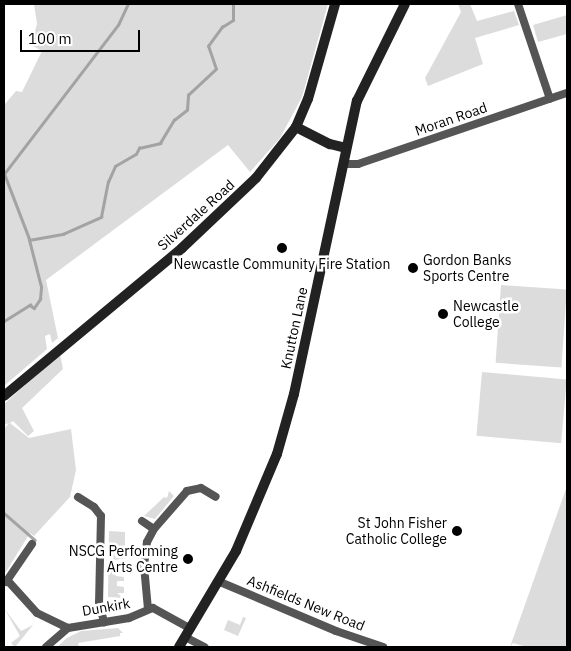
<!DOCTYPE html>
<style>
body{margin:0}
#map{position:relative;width:571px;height:651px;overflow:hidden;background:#fff;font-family:"IBM Plex Sans",sans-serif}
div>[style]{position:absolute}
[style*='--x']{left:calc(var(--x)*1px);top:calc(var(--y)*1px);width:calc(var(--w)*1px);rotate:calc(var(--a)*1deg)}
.green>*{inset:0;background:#dcdcdc;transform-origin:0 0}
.stream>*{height:2.5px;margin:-1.25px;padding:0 1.25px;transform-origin:1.25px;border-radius:1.25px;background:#a3a3a3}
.minor>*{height:8px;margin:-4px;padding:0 4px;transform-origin:4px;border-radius:4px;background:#555}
.secondary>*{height:10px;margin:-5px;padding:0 5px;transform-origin:5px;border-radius:5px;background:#222}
.dots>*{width:14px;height:14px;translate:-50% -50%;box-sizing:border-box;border:2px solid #fff;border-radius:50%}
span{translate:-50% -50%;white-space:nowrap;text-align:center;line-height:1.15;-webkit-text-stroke:5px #fff;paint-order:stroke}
.street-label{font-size:14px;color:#000}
.poi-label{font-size:14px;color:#000}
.left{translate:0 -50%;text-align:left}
.right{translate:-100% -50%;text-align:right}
.frame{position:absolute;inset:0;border:5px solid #000;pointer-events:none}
.scale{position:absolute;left:20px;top:30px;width:120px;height:22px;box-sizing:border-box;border:2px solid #000;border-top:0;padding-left:6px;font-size:15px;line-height:18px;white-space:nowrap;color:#000;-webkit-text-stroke:4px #fff;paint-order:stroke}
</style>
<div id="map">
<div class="green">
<div style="clip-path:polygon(34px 4px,328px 4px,302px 97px,280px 138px,250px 172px,228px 145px,46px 280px,58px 338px,52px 343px,50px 334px,45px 336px,47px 349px,4px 386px,4px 105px,16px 91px,22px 92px,42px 51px,31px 45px,37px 24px)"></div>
<div style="clip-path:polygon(458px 4px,470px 4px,477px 21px,514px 11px,519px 25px,475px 38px,483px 64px,428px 86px,425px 78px,461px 12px)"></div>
<div style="clip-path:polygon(567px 15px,567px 34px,538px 42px,533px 25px)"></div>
<div style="left:501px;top:285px;width:66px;height:78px;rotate:4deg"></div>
<div style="clip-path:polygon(60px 354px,63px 369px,22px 408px,34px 431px,28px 436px,13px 421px,10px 423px,29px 438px,71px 429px,76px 470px,70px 497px,34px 536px,30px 533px,4px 575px,4px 429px,9px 423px,4px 425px,4px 404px)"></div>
<div style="left:482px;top:372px;width:85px;height:64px;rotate:5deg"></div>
<div style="clip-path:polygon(567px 486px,567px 647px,527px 647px,513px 643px,510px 647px)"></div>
<div style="clip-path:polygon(169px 491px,174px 496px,155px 519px,144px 516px,164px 497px,167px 498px)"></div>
<div style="clip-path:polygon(109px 531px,125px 532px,125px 546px,137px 546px,136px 550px,126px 549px,126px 552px,113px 552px,116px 558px,126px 558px,114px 560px,114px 563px,125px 564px,116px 567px,125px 568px,125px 572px,115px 574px,116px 576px,124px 577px,124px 581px,117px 581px,117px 586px,124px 587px,124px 593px,117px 593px,123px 598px,108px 597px)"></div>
<div style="clip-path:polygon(4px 608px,21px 631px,33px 625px,15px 647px,11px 643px,20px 636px)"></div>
<div style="clip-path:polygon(243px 617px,246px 618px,238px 636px,224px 630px,228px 620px,240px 625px)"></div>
<div style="clip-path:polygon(118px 628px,123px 633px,120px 633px,120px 636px,78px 643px,79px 647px,57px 647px,67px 638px,81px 631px)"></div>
</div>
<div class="stream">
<div style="--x:29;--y:239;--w:70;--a:-111"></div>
<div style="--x:4;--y:174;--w:188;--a:-52.6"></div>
<div style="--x:118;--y:25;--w:23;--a:-65"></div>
<div style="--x:4;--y:321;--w:31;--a:-32"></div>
<div style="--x:30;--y:305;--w:5;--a:37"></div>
<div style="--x:34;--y:308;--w:11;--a:-56"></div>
<div style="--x:40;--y:299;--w:12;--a:-85"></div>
<div style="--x:41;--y:287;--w:49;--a:-104.3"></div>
<div style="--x:29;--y:240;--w:35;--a:-10"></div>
<div style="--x:63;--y:234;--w:42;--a:-24.1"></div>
<div style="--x:101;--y:217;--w:36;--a:-79"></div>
<div style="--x:108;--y:182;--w:17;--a:-66"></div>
<div style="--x:115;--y:166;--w:24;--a:-30"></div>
<div style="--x:136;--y:154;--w:7;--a:-63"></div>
<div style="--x:139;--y:148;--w:22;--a:-13"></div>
<div style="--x:160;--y:143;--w:27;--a:-59"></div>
<div style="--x:174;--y:120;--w:16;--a:-38"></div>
<div style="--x:187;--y:110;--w:15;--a:-86"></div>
<div style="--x:188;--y:95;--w:38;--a:-43"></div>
<div style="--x:216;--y:69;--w:24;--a:-109"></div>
<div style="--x:208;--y:46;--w:24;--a:-54"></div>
<div style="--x:222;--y:27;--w:13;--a:-32"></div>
<div style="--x:233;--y:20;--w:16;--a:-90"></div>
<div style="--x:4;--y:513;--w:41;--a:41.1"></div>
</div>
<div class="minor">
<div style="--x:518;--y:4;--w:100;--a:71.4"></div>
<div style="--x:343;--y:164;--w:15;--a:0"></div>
<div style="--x:358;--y:164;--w:221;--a:-18.8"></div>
<div style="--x:78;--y:497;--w:19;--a:32"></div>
<div style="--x:94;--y:507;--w:11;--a:52"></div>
<div style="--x:101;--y:516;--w:86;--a:91.3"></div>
<div style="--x:99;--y:602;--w:21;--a:76"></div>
<div style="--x:142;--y:521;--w:14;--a:34"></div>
<div style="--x:8;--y:581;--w:43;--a:47.8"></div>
<div style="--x:37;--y:613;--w:34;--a:26"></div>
<div style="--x:6;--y:582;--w:46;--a:-55.6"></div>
<div style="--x:220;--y:582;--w:126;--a:22.9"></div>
<div style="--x:336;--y:631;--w:50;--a:18.8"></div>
<div style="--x:148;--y:609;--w:43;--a:-95.3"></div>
<div style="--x:144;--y:566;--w:24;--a:-83"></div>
<div style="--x:147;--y:542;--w:15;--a:-62"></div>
<div style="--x:154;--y:529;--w:50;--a:-49"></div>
<div style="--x:187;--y:491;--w:14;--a:-12"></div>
<div style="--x:201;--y:488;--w:17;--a:31"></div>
<div style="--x:185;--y:637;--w:22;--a:27"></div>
<div style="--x:46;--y:647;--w:29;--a:-41"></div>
<div style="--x:68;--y:628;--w:62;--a:-9.3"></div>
<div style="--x:129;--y:618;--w:26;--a:-23"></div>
<div style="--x:153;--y:608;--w:43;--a:28.9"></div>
</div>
<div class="secondary">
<div style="--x:296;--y:127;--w:38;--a:27"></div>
<div style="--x:330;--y:144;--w:16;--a:14"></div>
<div style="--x:4;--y:396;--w:231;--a:-39.7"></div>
<div style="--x:182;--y:248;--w:102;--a:-43.4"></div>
<div style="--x:256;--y:178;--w:65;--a:-51.9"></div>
<div style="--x:296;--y:127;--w:30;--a:-67"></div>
<div style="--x:308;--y:99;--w:99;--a:-74.1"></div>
<div style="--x:179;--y:647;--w:112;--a:-59.3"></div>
<div style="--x:236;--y:551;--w:105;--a:-67.1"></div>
<div style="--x:277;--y:454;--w:62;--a:-74.2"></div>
<div style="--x:294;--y:394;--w:300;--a:-77.9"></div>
<div style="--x:357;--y:101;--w:108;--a:-63.7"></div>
</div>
<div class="dots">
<div style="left:282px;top:248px;background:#000"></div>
<div style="left:413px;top:268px;background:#000"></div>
<div style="left:443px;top:314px;background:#000"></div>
<div style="left:457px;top:531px;background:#000"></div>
<div style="left:188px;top:559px;background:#000"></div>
</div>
<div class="street-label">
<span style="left:451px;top:119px;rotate:-19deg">Moran Road</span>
<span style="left:196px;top:215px;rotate:-42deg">Silverdale Road</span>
<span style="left:294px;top:328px;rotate:-78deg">Knutton Lane</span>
<span style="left:306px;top:603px;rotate:22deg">Ashfields New Road</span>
<span style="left:106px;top:607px;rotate:-10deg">Dunkirk</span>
</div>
<div class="poi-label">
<span class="left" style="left:423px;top:268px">Gordon Banks<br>Sports Centre</span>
<span style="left:282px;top:264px">Newcastle Community Fire Station</span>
<span class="left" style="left:453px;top:314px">Newcastle<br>College</span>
<span class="right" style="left:447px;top:531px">St John Fisher<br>Catholic College</span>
<span class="right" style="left:178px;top:559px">NSCG Performing<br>Arts Centre</span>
</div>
<div class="frame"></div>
<div class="scale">100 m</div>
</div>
